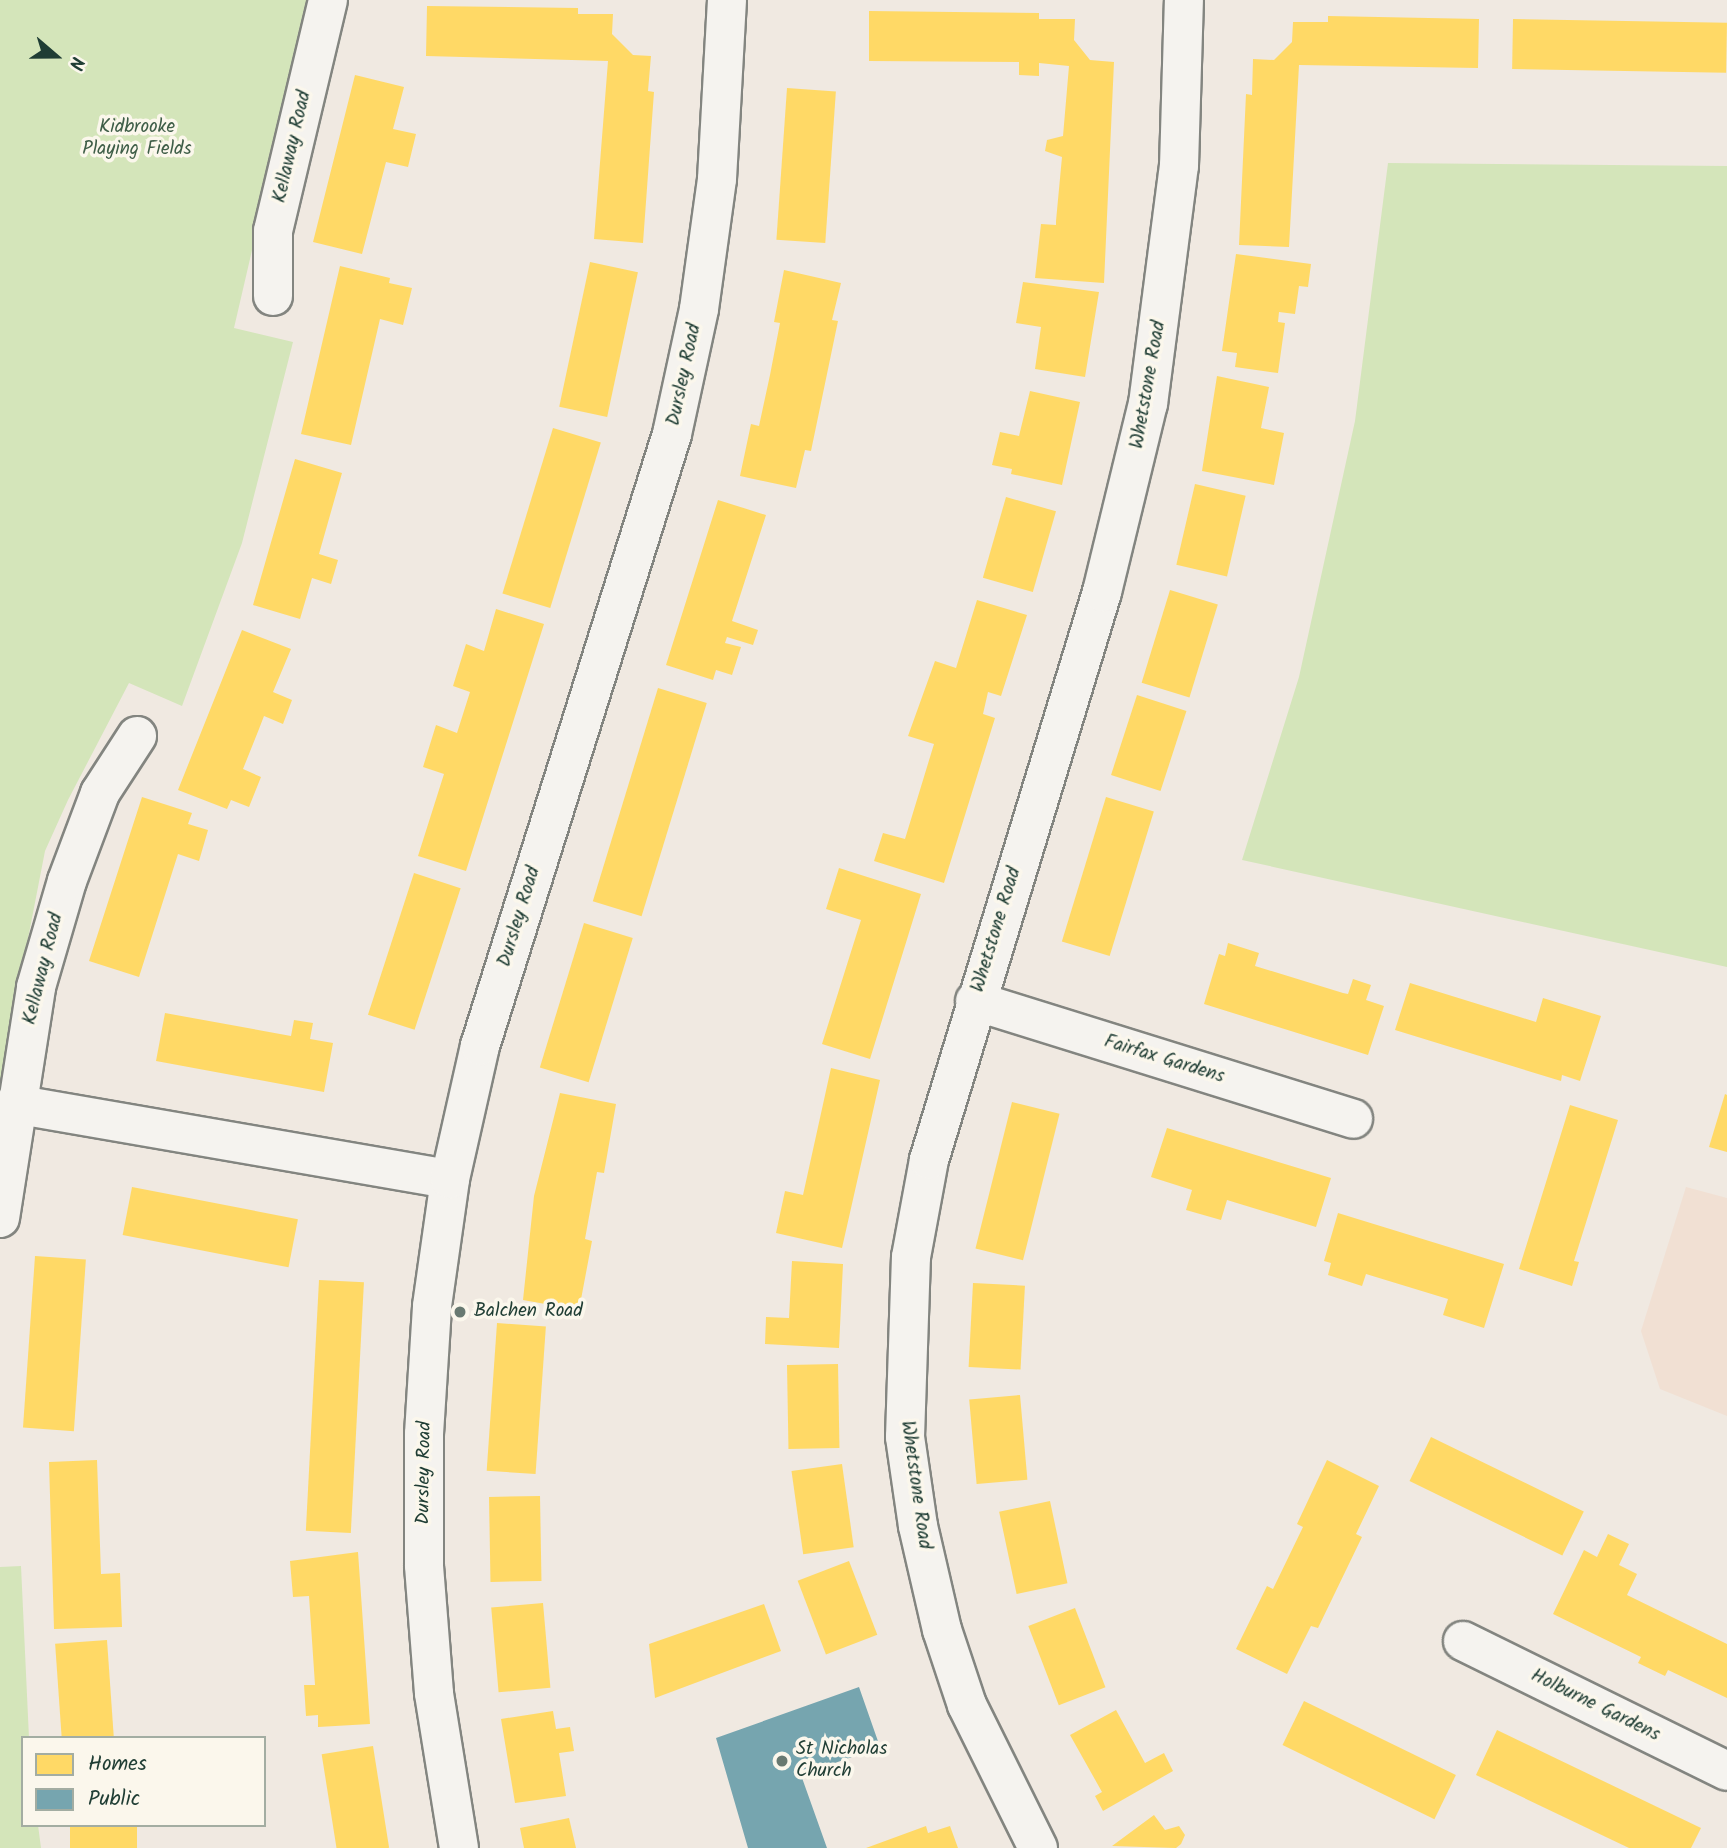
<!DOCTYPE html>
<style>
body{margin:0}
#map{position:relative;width:1727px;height:1848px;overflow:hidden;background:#f0e9e1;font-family:Kalam,sans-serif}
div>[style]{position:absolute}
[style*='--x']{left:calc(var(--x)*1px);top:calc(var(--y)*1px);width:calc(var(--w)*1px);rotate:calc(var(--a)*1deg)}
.built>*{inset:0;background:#f1e0d3}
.green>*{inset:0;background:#d4e5ba}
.homes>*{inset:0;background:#ffd966;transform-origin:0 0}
.public>*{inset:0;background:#76a5af}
.roads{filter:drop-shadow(2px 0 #838580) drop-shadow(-2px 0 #838580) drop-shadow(0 2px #838580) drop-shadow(0 -2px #838580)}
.minor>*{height:38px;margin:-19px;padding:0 19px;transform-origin:19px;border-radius:19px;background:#f5f3ef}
.dots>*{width:19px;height:19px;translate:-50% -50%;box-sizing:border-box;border:4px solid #fbf7ec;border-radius:50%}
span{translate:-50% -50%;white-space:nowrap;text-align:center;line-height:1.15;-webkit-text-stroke:7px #fbf7ec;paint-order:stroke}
.park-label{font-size:19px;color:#3f5e48}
.street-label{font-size:19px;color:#1f3d34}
.poi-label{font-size:19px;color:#1f3d34}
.left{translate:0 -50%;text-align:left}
.legend{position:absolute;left:21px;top:1736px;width:245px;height:91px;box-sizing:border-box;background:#fbf7ec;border:2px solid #a3ada2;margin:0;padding:9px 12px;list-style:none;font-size:21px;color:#1f3d34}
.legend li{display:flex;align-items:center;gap:14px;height:35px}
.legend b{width:35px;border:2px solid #a3ada2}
.north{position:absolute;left:21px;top:21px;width:70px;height:70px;-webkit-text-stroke:5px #fbf7ec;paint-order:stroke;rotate:110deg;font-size:19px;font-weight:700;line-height:28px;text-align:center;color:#1f3d34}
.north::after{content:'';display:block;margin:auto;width:24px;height:32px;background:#1f3d34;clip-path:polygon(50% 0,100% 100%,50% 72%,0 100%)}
</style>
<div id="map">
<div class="built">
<div style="clip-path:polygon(1686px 1187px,1727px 1198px,1727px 1416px,1660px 1389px,1641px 1331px)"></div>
</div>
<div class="green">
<div style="clip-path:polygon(0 0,310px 0,234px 328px,293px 342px,242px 543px,182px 706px,129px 683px,68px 800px,45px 851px,0 1083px)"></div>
<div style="clip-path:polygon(1388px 163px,1727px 166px,1727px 967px,1242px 860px,1299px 677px,1355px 421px)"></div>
<div style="clip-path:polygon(21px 1566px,29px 1738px,23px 1738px,23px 1825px,38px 1825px,41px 1848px,0 1848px,0 1567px)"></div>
</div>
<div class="homes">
<div style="clip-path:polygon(427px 6px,578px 8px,578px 14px,613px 14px,612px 34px,633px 55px,651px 56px,648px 91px,654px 92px,643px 243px,594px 239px,608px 61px,426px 56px)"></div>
<div style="clip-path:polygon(869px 11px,1039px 13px,1039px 19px,1075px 19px,1074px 40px,1090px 60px,1114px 62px,1104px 283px,1035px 278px,1041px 224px,1056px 225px,1056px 221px,1062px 157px,1045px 151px,1047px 140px,1063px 136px,1069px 66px,1039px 63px,1039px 76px,1019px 75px,1019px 62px,869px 61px)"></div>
<div style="clip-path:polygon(1328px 16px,1479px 19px,1478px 68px,1299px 65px,1289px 247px,1239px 245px,1246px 94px,1252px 95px,1253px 59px,1274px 60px,1292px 42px,1293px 22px,1328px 22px)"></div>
<div style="left:1513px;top:19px;width:214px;height:50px;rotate:1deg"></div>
<div style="clip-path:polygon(355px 75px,404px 87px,393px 129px,416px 134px,408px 167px,386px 162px,362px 254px,313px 242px)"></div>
<div style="left:787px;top:88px;width:49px;height:152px;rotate:4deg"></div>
<div style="clip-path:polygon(1236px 254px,1311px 264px,1308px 287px,1299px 286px,1295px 314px,1279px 312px,1278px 322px,1285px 323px,1278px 373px,1235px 367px,1237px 353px,1222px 351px)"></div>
<div style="left:590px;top:262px;width:49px;height:148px;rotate:12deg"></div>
<div style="clip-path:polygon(340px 266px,390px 278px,389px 283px,412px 288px,403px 325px,380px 319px,351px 445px,301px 434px)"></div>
<div style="clip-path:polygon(784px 270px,841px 283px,832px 320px,838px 321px,811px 451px,805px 450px,796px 488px,740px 476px,751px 424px,759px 426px,770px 375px,780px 323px,774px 322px)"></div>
<div style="clip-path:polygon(1023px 282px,1099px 292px,1085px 377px,1035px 369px,1041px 327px,1016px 323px)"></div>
<div style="clip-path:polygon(1217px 376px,1269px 387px,1261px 428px,1284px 433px,1274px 485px,1202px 471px)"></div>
<div style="clip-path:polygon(1030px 391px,1080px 402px,1062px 485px,1011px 474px,1012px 469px,992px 465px,1000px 432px,1019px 436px)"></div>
<div style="left:553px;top:428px;width:50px;height:173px;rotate:17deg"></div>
<div style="clip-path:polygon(295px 459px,342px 473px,319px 554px,338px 560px,331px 584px,312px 578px,300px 619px,253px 605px)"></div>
<div style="left:1195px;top:484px;width:52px;height:83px;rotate:13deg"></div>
<div style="left:1006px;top:497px;width:52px;height:84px;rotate:16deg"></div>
<div style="clip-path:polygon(718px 500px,766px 515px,732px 621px,758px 630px,753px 645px,727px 637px,725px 643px,741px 647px,732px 675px,716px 670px,713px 680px,666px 665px)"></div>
<div style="left:1170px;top:590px;width:50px;height:97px;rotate:17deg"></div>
<div style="clip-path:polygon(977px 600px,1027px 615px,1001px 696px,988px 692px,983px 714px,995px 718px,944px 883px,874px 861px,883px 833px,905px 839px,934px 744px,908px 736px,935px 661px,956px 668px)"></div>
<div style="clip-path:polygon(496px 609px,544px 624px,466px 871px,418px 856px,444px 774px,423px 767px,436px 725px,457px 733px,470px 692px,453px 686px,466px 644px,484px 651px)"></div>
<div style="clip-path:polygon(242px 630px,291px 649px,273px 692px,292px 700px,283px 724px,264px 716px,259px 729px,243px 769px,261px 777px,249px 807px,231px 800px,227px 809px,178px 790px)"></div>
<div style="left:658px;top:688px;width:51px;height:223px;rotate:17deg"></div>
<div style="left:1137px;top:695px;width:52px;height:84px;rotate:18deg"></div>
<div style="clip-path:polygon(142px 797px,192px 813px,188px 824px,208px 830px,199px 861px,178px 854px,139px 977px,89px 961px)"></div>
<div style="left:1106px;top:797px;width:50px;height:151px;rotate:17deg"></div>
<div style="clip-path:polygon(839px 868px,921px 894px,870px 1059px,822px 1044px,861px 920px,826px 909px)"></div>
<div style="left:414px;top:873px;width:49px;height:149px;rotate:18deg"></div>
<div style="left:584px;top:923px;width:51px;height:151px;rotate:17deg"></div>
<div style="clip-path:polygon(1228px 943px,1259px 953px,1255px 966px,1343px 993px,1348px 994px,1353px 979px,1371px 985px,1366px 1000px,1384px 1006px,1368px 1055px,1204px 1004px,1219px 954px,1225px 956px)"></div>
<div style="clip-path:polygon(1410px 983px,1536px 1022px,1543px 998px,1601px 1016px,1580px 1081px,1562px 1075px,1561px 1081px,1395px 1030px)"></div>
<div style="clip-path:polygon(165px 1013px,291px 1036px,294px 1020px,313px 1023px,310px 1039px,333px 1043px,324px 1092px,156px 1061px)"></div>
<div style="clip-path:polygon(831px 1068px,880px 1080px,842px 1248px,776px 1233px,785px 1191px,803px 1195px)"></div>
<div style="clip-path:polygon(560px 1093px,616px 1104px,604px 1173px,597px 1172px,585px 1239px,592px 1241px,579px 1310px,523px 1300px,534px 1196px)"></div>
<div style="clip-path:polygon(1725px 1094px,1727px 1095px,1727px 1152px,1709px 1147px)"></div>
<div style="left:1012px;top:1102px;width:49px;height:151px;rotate:14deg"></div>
<div style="clip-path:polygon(1570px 1105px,1618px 1120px,1574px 1261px,1579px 1262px,1572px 1286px,1519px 1269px)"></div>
<div style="clip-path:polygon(1167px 1128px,1331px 1178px,1316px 1227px,1227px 1200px,1221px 1220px,1186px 1210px,1192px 1190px,1151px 1177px)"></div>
<div style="left:132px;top:1187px;width:169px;height:49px;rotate:11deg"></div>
<div style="clip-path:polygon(1338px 1213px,1504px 1264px,1484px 1328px,1443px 1315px,1448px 1299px,1366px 1274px,1362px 1286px,1328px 1275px,1331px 1263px,1324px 1261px)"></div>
<div style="left:35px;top:1256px;width:51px;height:172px;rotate:4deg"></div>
<div style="clip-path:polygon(792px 1261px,843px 1264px,839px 1348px,765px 1344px,766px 1317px,789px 1318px)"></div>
<div style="left:319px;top:1280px;width:45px;height:251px;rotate:3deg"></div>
<div style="left:973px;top:1283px;width:52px;height:84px;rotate:3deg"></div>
<div style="left:497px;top:1323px;width:49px;height:148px;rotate:4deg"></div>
<div style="left:838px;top:1364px;width:84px;height:51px;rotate:89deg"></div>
<div style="left:1020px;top:1395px;width:85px;height:51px;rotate:85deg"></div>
<div style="left:1431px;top:1437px;width:170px;height:49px;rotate:26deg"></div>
<div style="clip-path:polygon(97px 1460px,101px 1574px,120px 1573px,122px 1627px,54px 1629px,49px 1462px)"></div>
<div style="clip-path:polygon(1327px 1460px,1379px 1486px,1356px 1534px,1362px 1537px,1318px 1628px,1311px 1626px,1287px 1674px,1236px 1649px,1267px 1586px,1273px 1589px,1303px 1527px,1297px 1524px)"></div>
<div style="left:842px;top:1464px;width:84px;height:51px;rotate:82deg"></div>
<div style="left:540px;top:1496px;width:85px;height:51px;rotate:89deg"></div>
<div style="left:1050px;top:1501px;width:84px;height:52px;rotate:78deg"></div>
<div style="clip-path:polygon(1608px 1534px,1629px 1544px,1619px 1565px,1637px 1574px,1627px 1595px,1727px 1644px,1727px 1698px,1668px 1670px,1665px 1676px,1638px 1663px,1641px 1657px,1553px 1614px,1584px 1550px,1597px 1557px)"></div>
<div style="clip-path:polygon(358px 1552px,370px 1724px,318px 1727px,318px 1715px,306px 1716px,304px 1685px,315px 1685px,309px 1596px,293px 1597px,290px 1561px)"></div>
<div style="left:849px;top:1561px;width:79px;height:55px;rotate:69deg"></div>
<div style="left:543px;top:1603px;width:85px;height:52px;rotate:85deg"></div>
<div style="clip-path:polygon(764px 1604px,781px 1651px,655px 1698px,649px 1644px)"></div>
<div style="left:1075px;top:1608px;width:85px;height:50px;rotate:69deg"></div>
<div style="left:107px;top:1640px;width:98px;height:52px;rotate:86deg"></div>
<div style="left:1304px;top:1701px;width:169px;height:49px;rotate:26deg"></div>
<div style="clip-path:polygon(1116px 1710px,1145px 1763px,1164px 1753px,1173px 1771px,1103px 1811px,1095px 1796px,1102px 1792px,1070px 1735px)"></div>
<div style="clip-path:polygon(553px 1711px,556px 1729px,570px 1727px,574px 1751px,559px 1753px,566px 1796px,515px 1803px,501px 1719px)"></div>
<div style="clip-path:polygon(1497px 1730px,1701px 1828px,1691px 1848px,1629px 1848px,1476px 1775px)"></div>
<div style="left:373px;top:1746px;width:103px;height:52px;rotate:81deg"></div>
<div style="clip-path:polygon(1154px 1815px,1165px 1830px,1179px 1826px,1185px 1835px,1181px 1844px,1176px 1848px,1112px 1846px)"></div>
<div style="clip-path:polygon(569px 1818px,576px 1848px,524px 1848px,520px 1828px)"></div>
<div style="left:70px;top:1825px;width:67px;height:23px"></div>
<div style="clip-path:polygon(926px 1826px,928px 1833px,950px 1826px,958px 1848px,866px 1848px)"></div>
</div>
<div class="public">
<div style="clip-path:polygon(859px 1687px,880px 1747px,801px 1775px,827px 1848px,748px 1848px,716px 1738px)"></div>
</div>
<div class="roads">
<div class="minor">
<div style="--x:273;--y:296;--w:65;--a:-90"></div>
<div style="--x:273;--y:231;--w:237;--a:-76.6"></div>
<div style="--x:975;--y:1001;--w:396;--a:17.3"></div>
<div style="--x:14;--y:1104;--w:442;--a:9.8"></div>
<div style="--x:0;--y:1218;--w:234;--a:-81.1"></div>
<div style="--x:36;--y:987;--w:110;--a:-73.7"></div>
<div style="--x:67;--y:881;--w:94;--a:-69.4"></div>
<div style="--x:100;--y:793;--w:68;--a:-57"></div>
<div style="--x:1463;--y:1641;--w:294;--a:26.2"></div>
<div style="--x:459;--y:1848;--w:157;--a:-99.2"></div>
<div style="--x:434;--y:1693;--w:128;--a:-94.5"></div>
<div style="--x:424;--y:1565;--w:131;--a:-90"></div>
<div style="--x:424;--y:1434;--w:128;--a:-86.4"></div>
<div style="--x:432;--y:1306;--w:128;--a:-81.9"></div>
<div style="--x:450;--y:1179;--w:136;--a:-77.3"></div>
<div style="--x:480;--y:1046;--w:641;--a:-72.58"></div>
<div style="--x:672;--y:434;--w:128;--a:-77.8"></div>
<div style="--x:699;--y:309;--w:131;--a:-82.1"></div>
<div style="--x:717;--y:179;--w:179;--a:-86.8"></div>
<div style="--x:1038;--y:1848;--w:160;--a:-116.4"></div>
<div style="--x:967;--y:1705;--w:79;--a:-108.4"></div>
<div style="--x:942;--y:1630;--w:107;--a:-103"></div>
<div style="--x:918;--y:1526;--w:90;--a:-98.3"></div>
<div style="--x:905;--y:1437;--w:180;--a:-88.1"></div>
<div style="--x:911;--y:1257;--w:99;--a:-79.5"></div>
<div style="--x:929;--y:1160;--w:594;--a:-73.06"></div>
<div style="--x:1102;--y:592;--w:194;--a:-76.3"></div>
<div style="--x:1148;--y:404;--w:240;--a:-82.6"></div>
<div style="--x:1179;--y:166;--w:166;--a:-88.3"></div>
</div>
</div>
<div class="dots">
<div style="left:460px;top:1312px;background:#687971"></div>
<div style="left:782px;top:1761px;background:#687971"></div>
</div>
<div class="park-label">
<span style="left:137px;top:139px">Kidbrooke<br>Playing Fields</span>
</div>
<div class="street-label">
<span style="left:293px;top:147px;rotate:-77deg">Kellaway Road</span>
<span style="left:685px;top:375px;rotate:-78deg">Dursley Road</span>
<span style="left:1149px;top:385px;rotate:-80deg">Whetstone Road</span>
<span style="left:520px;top:917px;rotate:-73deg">Dursley Road</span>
<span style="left:997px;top:930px;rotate:-73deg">Whetstone Road</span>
<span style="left:44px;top:969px;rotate:-76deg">Kellaway Road</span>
<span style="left:1164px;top:1060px;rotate:17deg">Fairfax Gardens</span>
<span style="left:425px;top:1473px;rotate:-89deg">Dursley Road</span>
<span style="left:915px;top:1485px;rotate:82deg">Whetstone Road</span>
<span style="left:1595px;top:1706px;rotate:26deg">Holburne Gardens</span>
</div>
<div class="poi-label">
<span class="left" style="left:474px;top:1312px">Balchen Road</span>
<span class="left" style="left:796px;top:1761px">St Nicholas<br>Church</span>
</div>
<ul class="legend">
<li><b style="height:19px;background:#ffd966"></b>Homes</li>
<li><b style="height:19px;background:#76a5af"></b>Public</li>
</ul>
<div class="north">N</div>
</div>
